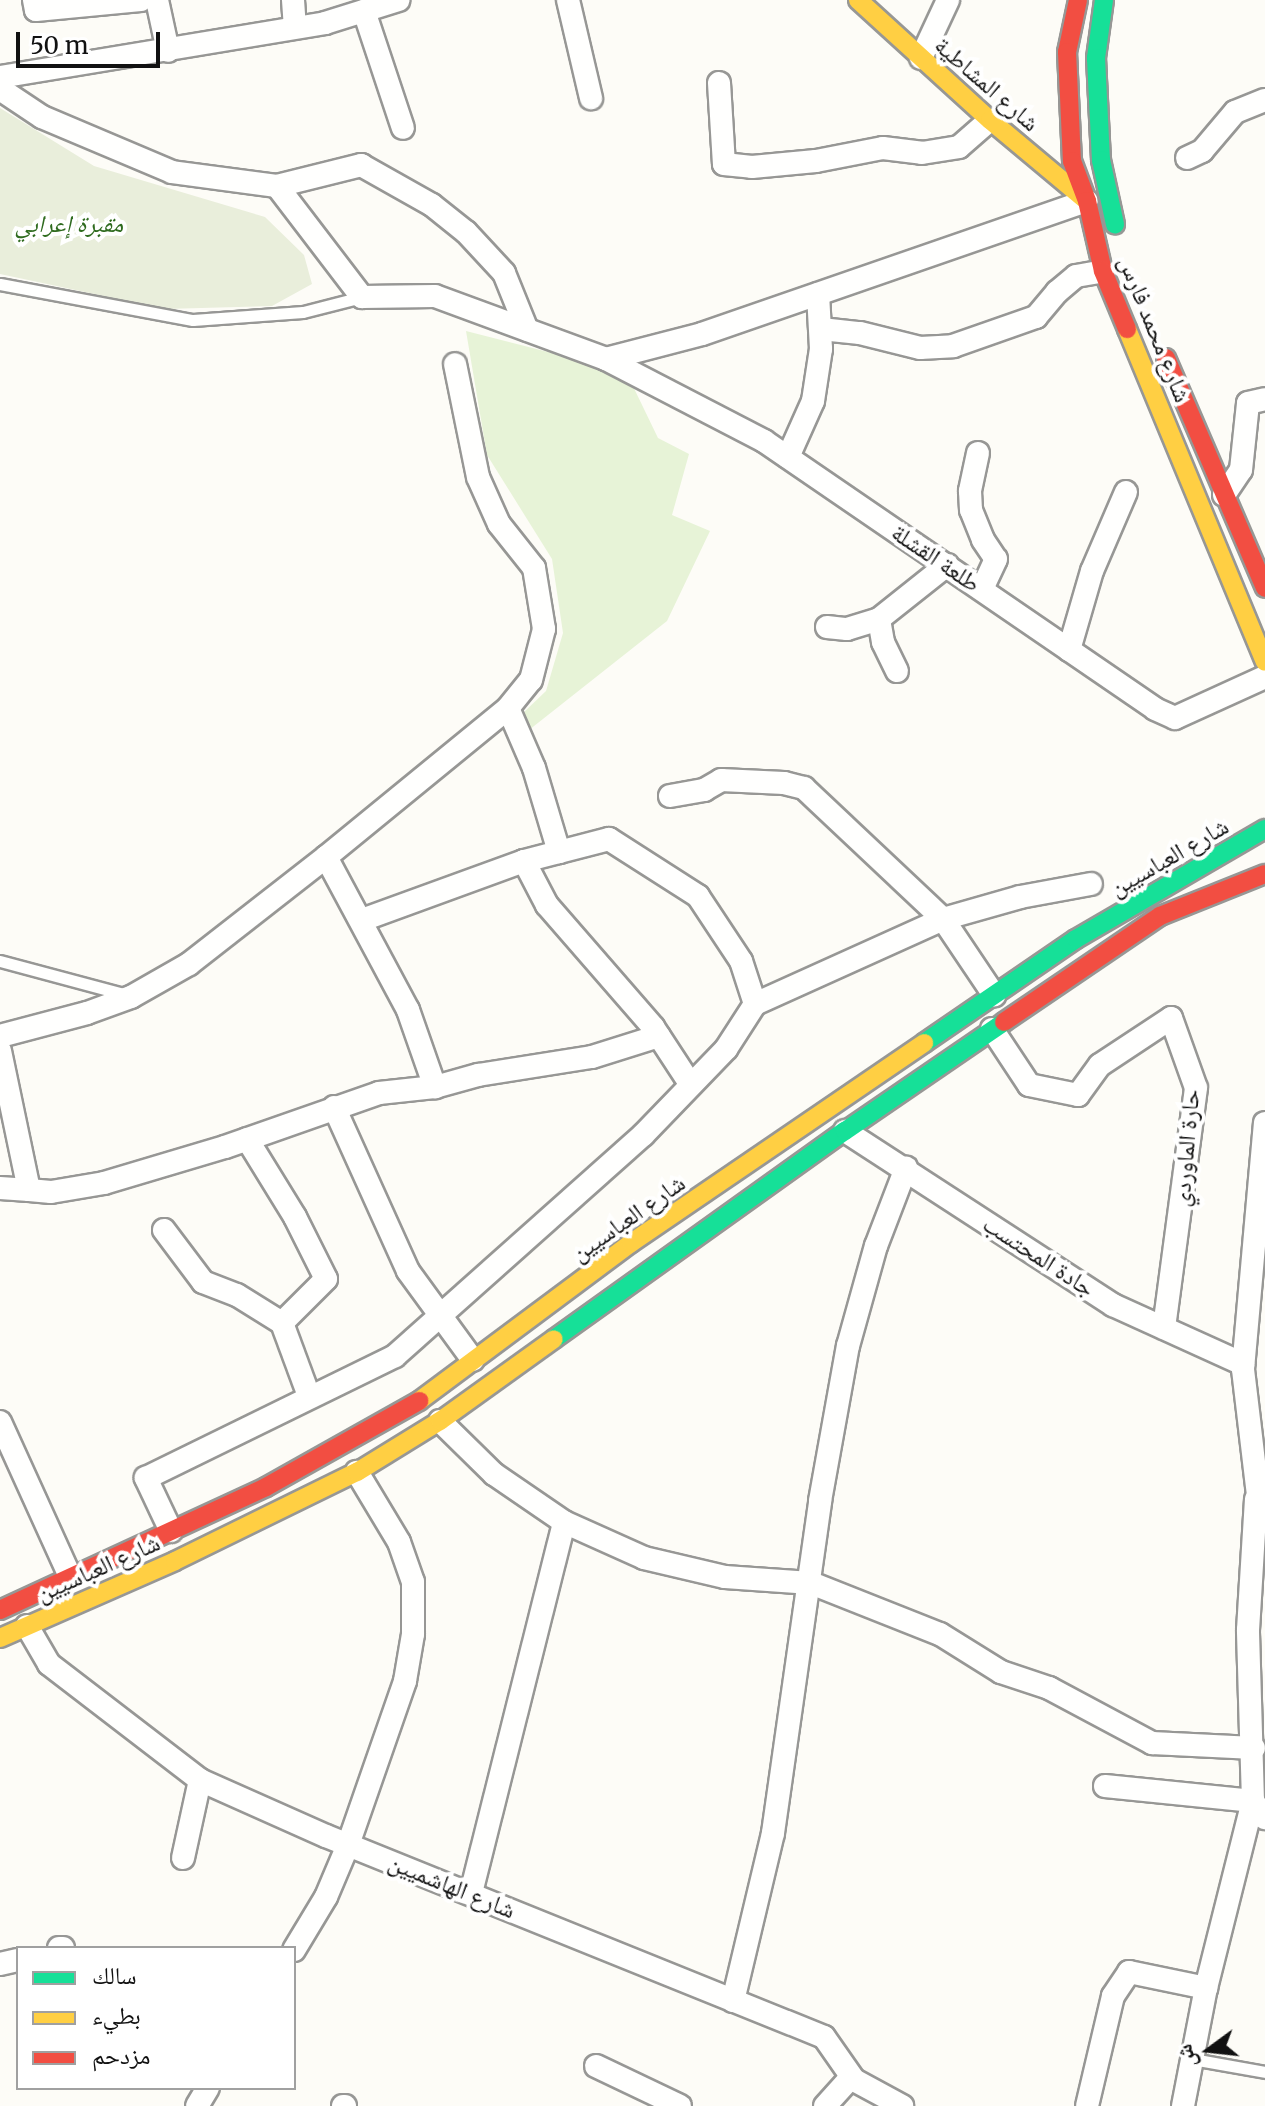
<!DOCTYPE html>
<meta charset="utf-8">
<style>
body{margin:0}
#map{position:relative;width:1265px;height:2106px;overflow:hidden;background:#fdfcf7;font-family:Merriweather,"Noto Naskh Arabic",serif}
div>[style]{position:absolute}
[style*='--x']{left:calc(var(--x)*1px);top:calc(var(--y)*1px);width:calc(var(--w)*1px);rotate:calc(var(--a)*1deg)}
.green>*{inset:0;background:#e7f3d7}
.cemetery>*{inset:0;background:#e9eedb}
.roads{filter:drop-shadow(2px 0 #979795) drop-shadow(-2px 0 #979795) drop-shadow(0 2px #979795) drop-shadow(0 -2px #979795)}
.lane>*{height:11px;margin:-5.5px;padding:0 5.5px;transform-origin:5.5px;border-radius:5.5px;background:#fffffe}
.street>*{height:22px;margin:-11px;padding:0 11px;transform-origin:11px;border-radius:11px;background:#fffffe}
.fast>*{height:18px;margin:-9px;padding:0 9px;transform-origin:9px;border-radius:9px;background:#16e098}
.slow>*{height:18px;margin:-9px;padding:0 9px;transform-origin:9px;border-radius:9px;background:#ffcf43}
.jam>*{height:18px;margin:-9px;padding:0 9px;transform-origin:9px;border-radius:9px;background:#f24e42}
span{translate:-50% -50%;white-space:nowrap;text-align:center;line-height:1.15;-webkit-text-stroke:8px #fff;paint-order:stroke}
.street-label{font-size:24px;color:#111}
.park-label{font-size:24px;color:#2f6b1f;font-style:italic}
.legend{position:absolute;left:16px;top:1946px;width:280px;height:144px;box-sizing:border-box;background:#fff;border:2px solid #a0a0a0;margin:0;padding:10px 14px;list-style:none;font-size:24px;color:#111}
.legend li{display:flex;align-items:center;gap:16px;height:40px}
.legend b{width:40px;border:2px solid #a0a0a0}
.north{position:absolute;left:1169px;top:2010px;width:80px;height:80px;-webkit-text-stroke:6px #fff;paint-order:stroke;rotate:255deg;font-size:22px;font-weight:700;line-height:32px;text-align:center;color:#111}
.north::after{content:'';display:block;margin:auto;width:28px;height:36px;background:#111;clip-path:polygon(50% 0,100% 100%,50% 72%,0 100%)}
.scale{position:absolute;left:16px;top:32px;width:144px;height:36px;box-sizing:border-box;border:4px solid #111;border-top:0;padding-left:10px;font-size:24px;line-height:28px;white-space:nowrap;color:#111;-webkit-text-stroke:6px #fff;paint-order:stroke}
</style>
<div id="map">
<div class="green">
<div style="clip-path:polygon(466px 331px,599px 365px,629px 378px,658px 438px,689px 454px,672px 515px,710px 531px,667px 621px,529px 730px,522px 714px,546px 691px,563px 633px,552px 559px,487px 455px)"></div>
</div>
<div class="cemetery">
<div style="clip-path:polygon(0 108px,94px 166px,265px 217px,304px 255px,312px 284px,272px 306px,165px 309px,0 274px)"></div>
</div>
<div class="roads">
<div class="lane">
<div style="--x:0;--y:284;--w:196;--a:10.6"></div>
<div style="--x:193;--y:320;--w:110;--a:-4.2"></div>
<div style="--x:303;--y:312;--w:61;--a:-14.3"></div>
<div style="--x:0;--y:961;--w:131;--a:15"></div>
<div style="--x:1192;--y:2059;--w:74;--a:10.1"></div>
</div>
<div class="street">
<div style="--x:34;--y:0;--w:10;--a:79"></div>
<div style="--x:36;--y:10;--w:105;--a:-5.4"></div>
<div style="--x:157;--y:0;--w:52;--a:77.8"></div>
<div style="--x:293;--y:0;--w:27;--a:86"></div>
<div style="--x:568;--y:0;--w:101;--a:76.8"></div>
<div style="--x:364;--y:11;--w:123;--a:71.6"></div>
<div style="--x:921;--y:58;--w:64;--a:-65"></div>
<div style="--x:0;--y:77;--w:329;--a:-9.4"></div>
<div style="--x:325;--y:23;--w:77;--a:-17.3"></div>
<div style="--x:719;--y:83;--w:81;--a:86.5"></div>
<div style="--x:724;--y:164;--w:28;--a:6"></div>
<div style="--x:752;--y:167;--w:64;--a:-5.4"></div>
<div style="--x:816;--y:161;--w:68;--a:-11"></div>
<div style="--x:883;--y:148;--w:39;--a:7"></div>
<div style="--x:922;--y:153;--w:37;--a:-9"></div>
<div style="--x:959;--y:147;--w:41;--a:-41.1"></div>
<div style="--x:0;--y:89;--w:50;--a:33.7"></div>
<div style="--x:42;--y:117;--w:141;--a:22.9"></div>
<div style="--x:172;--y:172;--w:106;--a:7.6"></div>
<div style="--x:277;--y:186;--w:140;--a:52.6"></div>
<div style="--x:362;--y:297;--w:73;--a:-0.8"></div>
<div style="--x:435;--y:296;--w:182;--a:20.2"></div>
<div style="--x:606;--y:359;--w:99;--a:-14.6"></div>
<div style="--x:702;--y:334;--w:407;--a:-19.1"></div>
<div style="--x:1187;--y:158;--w:17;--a:-25"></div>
<div style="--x:1202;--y:151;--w:51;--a:-49.8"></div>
<div style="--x:1235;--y:112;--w:32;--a:-22"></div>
<div style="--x:277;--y:186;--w:87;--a:-14"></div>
<div style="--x:361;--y:165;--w:81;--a:29.4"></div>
<div style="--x:432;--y:205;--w:43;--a:38.5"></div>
<div style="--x:466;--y:232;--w:56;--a:47.2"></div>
<div style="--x:504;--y:273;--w:61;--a:68"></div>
<div style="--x:821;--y:329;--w:39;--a:6"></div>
<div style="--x:860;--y:333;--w:62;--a:14"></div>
<div style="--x:920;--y:348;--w:33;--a:-3"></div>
<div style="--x:953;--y:346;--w:88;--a:-19.3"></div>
<div style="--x:1036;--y:317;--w:33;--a:-50"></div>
<div style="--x:1057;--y:292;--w:25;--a:-40"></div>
<div style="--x:1076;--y:276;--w:27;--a:-10"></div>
<div style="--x:606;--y:359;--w:178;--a:27.4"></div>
<div style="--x:764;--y:441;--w:474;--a:34.4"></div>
<div style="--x:1155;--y:709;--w:22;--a:24"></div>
<div style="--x:1175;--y:718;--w:99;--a:-24.5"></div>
<div style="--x:978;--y:453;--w:39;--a:102"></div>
<div style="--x:970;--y:491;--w:19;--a:87"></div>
<div style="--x:971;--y:510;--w:32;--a:68"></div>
<div style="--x:983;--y:540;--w:23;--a:56"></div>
<div style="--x:996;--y:559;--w:33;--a:115"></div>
<div style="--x:788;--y:457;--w:61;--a:-65.9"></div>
<div style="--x:813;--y:401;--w:53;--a:-81.3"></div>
<div style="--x:821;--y:349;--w:55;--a:-93.1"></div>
<div style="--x:1224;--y:495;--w:30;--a:-56"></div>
<div style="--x:1241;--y:470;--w:67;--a:-84"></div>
<div style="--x:1248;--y:403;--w:17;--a:-13"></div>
<div style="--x:827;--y:627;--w:20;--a:6"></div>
<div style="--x:847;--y:629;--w:34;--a:-17"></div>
<div style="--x:1069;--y:650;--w:82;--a:-73.8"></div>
<div style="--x:1092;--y:571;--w:86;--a:-66.7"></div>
<div style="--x:897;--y:671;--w:32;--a:-116"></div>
<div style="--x:883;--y:642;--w:23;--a:-100"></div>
<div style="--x:879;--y:619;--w:87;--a:-38.5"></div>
<div style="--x:508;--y:708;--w:65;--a:66.6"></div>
<div style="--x:534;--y:768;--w:88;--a:73.4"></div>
<div style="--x:670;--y:796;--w:35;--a:-10"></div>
<div style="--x:704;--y:790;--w:20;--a:-30"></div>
<div style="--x:721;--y:780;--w:63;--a:2.7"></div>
<div style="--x:784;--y:783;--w:21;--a:14"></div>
<div style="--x:804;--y:788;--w:191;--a:43.3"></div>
<div style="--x:943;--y:919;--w:92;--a:56.1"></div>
<div style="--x:326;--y:857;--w:174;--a:61.8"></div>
<div style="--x:408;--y:1010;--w:82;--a:70.7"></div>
<div style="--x:524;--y:861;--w:50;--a:62.4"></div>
<div style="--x:547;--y:905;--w:162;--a:49"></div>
<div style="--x:653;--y:1027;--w:69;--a:56.8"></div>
<div style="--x:755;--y:1004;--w:206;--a:-24.3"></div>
<div style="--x:943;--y:919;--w:80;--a:-15.9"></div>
<div style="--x:1020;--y:897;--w:72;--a:-10.4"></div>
<div style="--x:992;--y:1029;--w:67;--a:56.5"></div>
<div style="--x:1029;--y:1085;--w:50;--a:11.5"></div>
<div style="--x:1078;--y:1095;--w:37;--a:-54"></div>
<div style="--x:1100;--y:1065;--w:85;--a:-33.5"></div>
<div style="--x:1171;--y:1018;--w:74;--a:70.3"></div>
<div style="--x:1196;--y:1088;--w:242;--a:97.6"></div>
<div style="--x:0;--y:1036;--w:90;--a:-14.8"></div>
<div style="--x:87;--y:1013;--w:47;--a:-20"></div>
<div style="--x:131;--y:997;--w:67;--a:-29.6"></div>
<div style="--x:189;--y:964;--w:174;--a:-38"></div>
<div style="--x:326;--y:857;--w:235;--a:-39.3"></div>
<div style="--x:508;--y:708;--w:36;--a:-51"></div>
<div style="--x:531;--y:680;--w:53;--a:-75.7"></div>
<div style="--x:544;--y:629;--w:62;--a:-99.3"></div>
<div style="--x:534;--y:568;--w:56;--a:-128.5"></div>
<div style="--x:499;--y:524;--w:51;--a:-114.1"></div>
<div style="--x:478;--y:477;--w:115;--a:-101.5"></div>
<div style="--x:0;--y:1051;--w:142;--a:78.2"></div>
<div style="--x:29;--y:1190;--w:29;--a:-176"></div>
<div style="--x:334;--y:1107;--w:180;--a:65.7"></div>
<div style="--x:408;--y:1271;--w:110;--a:53.9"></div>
<div style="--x:845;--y:1131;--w:320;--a:33"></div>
<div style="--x:1113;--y:1305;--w:143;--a:24.4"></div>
<div style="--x:247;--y:1139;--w:92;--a:58.4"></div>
<div style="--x:295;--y:1217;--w:69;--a:63.4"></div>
<div style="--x:326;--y:1279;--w:62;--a:135"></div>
<div style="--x:29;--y:1190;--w:22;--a:5"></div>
<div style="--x:51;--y:1192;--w:54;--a:-9.6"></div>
<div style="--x:104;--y:1183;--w:126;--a:-16.6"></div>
<div style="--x:225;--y:1147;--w:163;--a:-19.3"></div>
<div style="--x:379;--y:1093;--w:56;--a:-6.1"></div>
<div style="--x:435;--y:1087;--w:45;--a:-15.6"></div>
<div style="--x:478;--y:1075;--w:115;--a:-9"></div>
<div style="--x:592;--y:1057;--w:70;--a:-17.4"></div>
<div style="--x:164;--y:1230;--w:65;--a:53.1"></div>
<div style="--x:203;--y:1282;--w:36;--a:21"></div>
<div style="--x:237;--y:1295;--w:53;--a:31.9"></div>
<div style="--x:282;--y:1323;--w:78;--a:69.7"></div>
<div style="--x:440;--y:1421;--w:76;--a:44.5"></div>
<div style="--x:494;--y:1474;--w:85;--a:34.4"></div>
<div style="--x:564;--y:1522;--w:88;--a:24.2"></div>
<div style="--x:644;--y:1558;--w:83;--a:13.2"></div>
<div style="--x:725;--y:1577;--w:86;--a:4"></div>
<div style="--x:811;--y:1583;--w:139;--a:21.6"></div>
<div style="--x:940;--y:1634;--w:72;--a:31.9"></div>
<div style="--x:1001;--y:1672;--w:51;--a:18.4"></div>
<div style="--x:1049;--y:1688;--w:117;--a:28.1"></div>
<div style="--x:1152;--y:1743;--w:102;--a:2.8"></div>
<div style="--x:0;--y:1422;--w:169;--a:65.6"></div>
<div style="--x:1260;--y:1512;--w:144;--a:-96.8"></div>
<div style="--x:1243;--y:1369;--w:247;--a:-84.9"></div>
<div style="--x:171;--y:1531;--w:59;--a:-115.3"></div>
<div style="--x:146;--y:1478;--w:277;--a:-26.1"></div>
<div style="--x:395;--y:1356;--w:332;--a:-41.7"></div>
<div style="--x:643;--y:1135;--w:120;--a:-46"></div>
<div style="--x:726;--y:1049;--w:54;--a:-57.2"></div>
<div style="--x:755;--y:1004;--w:45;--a:-108"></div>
<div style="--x:741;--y:961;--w:78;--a:-123.5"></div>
<div style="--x:698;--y:896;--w:106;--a:-147.4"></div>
<div style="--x:609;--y:839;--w:88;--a:165.5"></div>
<div style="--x:524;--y:861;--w:172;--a:160"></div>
<div style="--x:27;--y:1626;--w:44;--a:59.9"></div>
<div style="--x:49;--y:1664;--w:190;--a:37.5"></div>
<div style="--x:200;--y:1780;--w:138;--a:24"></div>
<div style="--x:326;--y:1836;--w:537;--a:21.98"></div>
<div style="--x:824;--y:2037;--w:52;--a:55.1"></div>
<div style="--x:854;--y:2080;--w:55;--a:28.4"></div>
<div style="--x:1105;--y:1786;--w:149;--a:5.8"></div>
<div style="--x:1253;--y:1801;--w:21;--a:55"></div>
<div style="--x:183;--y:1858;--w:80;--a:-77.7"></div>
<div style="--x:471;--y:1893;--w:382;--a:-75.9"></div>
<div style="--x:59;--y:1948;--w:4;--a:0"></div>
<div style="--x:294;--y:1950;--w:62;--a:-58.9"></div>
<div style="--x:326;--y:1897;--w:56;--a:-67.1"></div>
<div style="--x:348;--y:1845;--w:174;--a:-70.8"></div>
<div style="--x:405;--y:1681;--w:48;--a:-80.3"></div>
<div style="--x:413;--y:1634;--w:52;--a:-90"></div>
<div style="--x:413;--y:1582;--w:42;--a:-109.3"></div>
<div style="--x:399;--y:1542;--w:82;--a:-121"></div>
<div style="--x:0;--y:1964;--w:18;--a:-13"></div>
<div style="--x:733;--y:2001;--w:173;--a:-76.6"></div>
<div style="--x:773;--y:1833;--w:335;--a:-81.9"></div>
<div style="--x:820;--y:1501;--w:158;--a:-79.8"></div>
<div style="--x:848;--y:1346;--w:104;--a:-74.4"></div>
<div style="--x:876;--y:1246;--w:84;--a:-69"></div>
<div style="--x:596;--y:2066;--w:93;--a:25.5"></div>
<div style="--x:197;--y:2106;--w:21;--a:-59"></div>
<div style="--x:343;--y:2106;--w:2;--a:0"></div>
<div style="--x:825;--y:2106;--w:39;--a:-48"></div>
<div style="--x:1087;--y:2106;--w:113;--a:-76.7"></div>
<div style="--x:1113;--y:1996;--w:29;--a:-56"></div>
<div style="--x:1129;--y:1972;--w:79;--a:11.7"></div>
<div style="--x:1183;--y:2106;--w:120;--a:-79"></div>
<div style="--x:1206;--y:1988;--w:193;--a:-75.9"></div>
<div style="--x:1253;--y:1801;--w:171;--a:-91.7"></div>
<div style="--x:1248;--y:1630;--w:131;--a:-86.5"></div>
</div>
<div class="fast">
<div style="--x:1104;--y:0;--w:59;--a:97.9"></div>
<div style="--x:1096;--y:58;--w:102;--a:87.2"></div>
<div style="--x:1101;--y:160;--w:66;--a:77.7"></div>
<div style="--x:924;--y:1043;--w:184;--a:-34.4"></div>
<div style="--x:1076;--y:939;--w:219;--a:-30.2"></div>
<div style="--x:554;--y:1339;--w:358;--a:-35.6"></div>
<div style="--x:845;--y:1131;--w:193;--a:-34.4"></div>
</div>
<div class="slow">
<div style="--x:858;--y:0;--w:178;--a:42.3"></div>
<div style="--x:990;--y:120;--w:126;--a:39.9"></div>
<div style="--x:1127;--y:329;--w:360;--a:67.5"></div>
<div style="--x:419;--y:1401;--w:264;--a:-36.7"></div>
<div style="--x:631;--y:1243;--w:355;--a:-34.3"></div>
<div style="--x:0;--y:1638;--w:191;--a:-23.7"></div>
<div style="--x:175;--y:1561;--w:203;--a:-26.1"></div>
<div style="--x:357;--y:1472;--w:97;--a:-31.6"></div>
<div style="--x:440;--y:1421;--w:140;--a:-35.7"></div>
</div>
<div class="jam">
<div style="--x:1078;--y:0;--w:53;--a:101.9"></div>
<div style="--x:1067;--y:52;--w:109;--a:87.4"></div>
<div style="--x:1072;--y:161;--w:43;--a:69.4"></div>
<div style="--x:1087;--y:201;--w:72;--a:77.1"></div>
<div style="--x:1103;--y:271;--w:63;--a:67.5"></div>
<div style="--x:1166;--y:358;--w:250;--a:66.7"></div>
<div style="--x:1004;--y:1022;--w:189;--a:-34.2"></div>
<div style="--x:1160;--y:916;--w:113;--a:-21.8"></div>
<div style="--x:0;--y:1610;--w:293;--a:-24.8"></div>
<div style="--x:266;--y:1487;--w:176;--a:-29.3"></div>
</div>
</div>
<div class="street-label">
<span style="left:987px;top:84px;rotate:41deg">شارع المشاطية</span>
<span style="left:1155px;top:329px;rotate:68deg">شارع محمد فارس</span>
<span style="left:936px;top:558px;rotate:34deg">طلعة القشلة</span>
<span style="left:1169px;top:857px;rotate:-30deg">شارع العباسيين</span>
<span style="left:1186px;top:1148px;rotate:-85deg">حارة الماوردي</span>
<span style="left:628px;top:1218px;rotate:-35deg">شارع العباسيين</span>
<span style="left:1039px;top:1256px;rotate:33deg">جادة المحتسب</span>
<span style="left:98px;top:1568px;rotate:-24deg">شارع العباسيين</span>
<span style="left:452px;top:1886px;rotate:22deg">شارع الهاشميين</span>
</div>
<div class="park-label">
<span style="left:69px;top:224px">مقبرة إعرابي</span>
</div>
<ul class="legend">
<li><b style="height:10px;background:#16e098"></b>سالك</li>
<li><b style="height:10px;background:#ffcf43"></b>بطيء</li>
<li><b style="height:10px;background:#f24e42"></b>مزدحم</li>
</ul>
<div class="north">ش</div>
<div class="scale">50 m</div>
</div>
